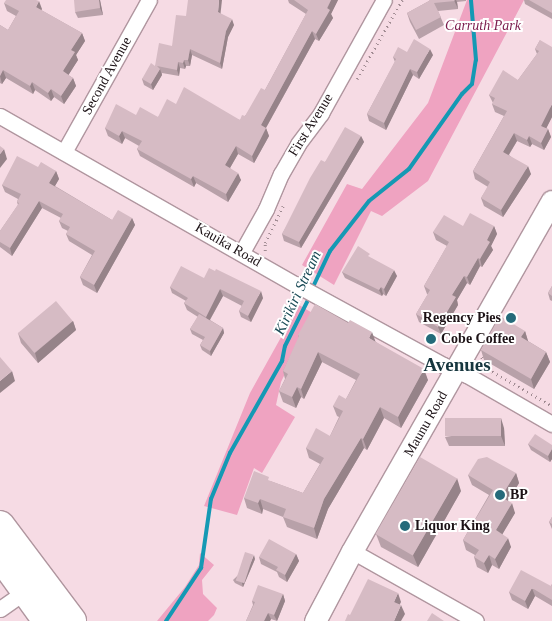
<!DOCTYPE html>
<style>
body{margin:0}
#map{position:relative;width:552px;height:621px;overflow:hidden;background:#f6dbe4;font-family:"Times New Roman",serif}
div>[style]{position:absolute}
[style*='--x']{left:calc(var(--x)*1px);top:calc(var(--y)*1px);width:calc(var(--w)*1px);rotate:calc(var(--a)*1deg)}
.green>*{inset:0;background:#efa3c1}
.stream>*{height:4px;margin:-2px;padding:0 2px;transform-origin:2px;border-radius:2px;background:#1499b4}
.path>*{height:2.5px;margin-top:-1.25px;transform-origin:0;background:repeating-linear-gradient(90deg,#a08b92 0 1px,transparent 0 5px)}
.roads{filter:drop-shadow(1px 0 #b0969f) drop-shadow(-1px 0 #b0969f) drop-shadow(0 1px #b0969f) drop-shadow(0 -1px #b0969f)}
.street>*{height:15px;margin:-7.5px;padding:0 7.5px;transform-origin:7.5px;border-radius:7.5px;background:#fff}
.secondary>*{height:21px;margin:-10.5px;padding:0 10.5px;transform-origin:10.5px;border-radius:10.5px;background:#fff}
.highway>*{height:28px;margin:-14px;padding:0 14px;transform-origin:14px;border-radius:14px;background:#fff}
.wall>*{inset:0;background:#b8a1a9}
.shaded-wall>*{inset:0;background:#968389}
.building>*{inset:0;background:#d6bbc4;transform-origin:0 0}
.dots>*{width:14px;height:14px;translate:-50% -50%;box-sizing:border-box;border:2px solid #fff;border-radius:50%}
span{translate:-50% -50%;white-space:nowrap;text-align:center;line-height:1.15;-webkit-text-stroke:4px #fff;paint-order:stroke}
.park-label{font-size:14px;color:#7b1a4c;font-style:italic}
.street-label{font-size:14px;color:#1c1216}
.poi-label{font-size:14px;color:#1c1216;font-weight:700}
.right{translate:-100% -50%;text-align:right}
.left{translate:0 -50%;text-align:left}
.water-label{font-size:15px;color:#194a56;font-style:italic}
.district-label{font-size:19px;color:#16363e;font-weight:700}
</style>
<div id="map">
<div class="green">
<div style="clip-path:polygon(467px 0,524px 0,428px 181px,382px 216px,371px 211px,334px 285px,302px 265px,347px 184px,362px 189px,428px 103px)"></div>
<div style="clip-path:polygon(299px 305px,314px 314px,281px 382px,276px 405px,295px 417px,262px 473px,254px 468px,237px 515px,204px 506px,250px 393px)"></div>
<div style="clip-path:polygon(200px 553px,214px 565px,202px 580px,203px 594px,217px 608px,214px 615px,208px 621px,157px 621px,185px 587px,199px 565px)"></div>
</div>
<div class="stream">
<div style="--x:312;--y:289;--w:42;--a:-64.7"></div>
<div style="--x:330;--y:251;--w:63;--a:-52"></div>
<div style="--x:369;--y:201;--w:51;--a:-38.7"></div>
<div style="--x:409;--y:169;--w:92;--a:-54.8"></div>
<div style="--x:462;--y:94;--w:14;--a:-45"></div>
<div style="--x:472;--y:84;--w:24;--a:-81"></div>
<div style="--x:476;--y:60;--w:60;--a:-94.8"></div>
<div style="--x:166;--y:621;--w:64;--a:-56.6"></div>
<div style="--x:201;--y:568;--w:70;--a:-81.8"></div>
<div style="--x:211;--y:499;--w:50;--a:-67.6"></div>
<div style="--x:230;--y:453;--w:106;--a:-60.5"></div>
<div style="--x:282;--y:361;--w:15;--a:-79"></div>
<div style="--x:285;--y:346;--w:56;--a:-63.4"></div>
</div>
<div class="path">
<div style="--x:357;--y:79;--w:91;--a:-60.3"></div>
<div style="--x:265;--y:251;--w:8;--a:-90"></div>
<div style="--x:265;--y:243;--w:41;--a:-64.1"></div>
<div style="--x:482;--y:357;--w:13;--a:63"></div>
<div style="--x:488;--y:369;--w:74;--a:30"></div>
</div>
<div class="roads">
<div class="street">
<div style="--x:0;--y:116;--w:339;--a:29.7"></div>
<div style="--x:295;--y:284;--w:169;--a:28.7"></div>
<div style="--x:443;--y:365;--w:26;--a:23"></div>
<div style="--x:467;--y:375;--w:98;--a:30"></div>
<div style="--x:64;--y:152;--w:174;--a:-60.8"></div>
<div style="--x:242;--y:252;--w:49;--a:-60.8"></div>
<div style="--x:266;--y:209;--w:38;--a:-67"></div>
<div style="--x:281;--y:174;--w:34;--a:-60"></div>
<div style="--x:298;--y:144;--w:39;--a:-53"></div>
<div style="--x:321;--y:113;--w:129;--a:-60.9"></div>
<div style="--x:352;--y:551;--w:142;--a:29.4"></div>
<div style="--x:0;--y:609;--w:35;--a:-35"></div>
</div>
<div class="secondary">
<div style="--x:315;--y:621;--w:79;--a:-62.1"></div>
<div style="--x:352;--y:551;--w:403;--a:-60.3"></div>
</div>
<div class="highway">
<div style="--x:0;--y:525;--w:120;--a:53.1"></div>
<div style="--x:0;--y:556;--w:80;--a:54.1"></div>
</div>
</div>
<div class="wall">
<div style="clip-path:polygon(100px 0,103px 15px,78px 18px,75px 12px)"></div>
<div style="clip-path:polygon(288px 0,338px 0,331px 14px,333px 18px,319px 41px,315px 39px,266px 128px,269px 136px,254px 163px,238px 154px,230px 168px,241px 180px,228px 202px,196px 183px,194px 187px,140px 156px,137px 149px,139px 146px,125px 138px,122px 144px,108px 136px,105px 128px,136px 115px,158px 117px,176px 104px,240px 120px,245px 116px,265px 90px,306px 14px,289px 3px)"></div>
<div style="clip-path:polygon(429px 0,466px 0,466px 1px,457px 2px,458px 9px,438px 11px,444px 25px,419px 39px,410px 22px,407px 13px,429px 1px)"></div>
<div style="clip-path:polygon(524px 0,552px 0,552px 19px,525px 4px)"></div>
<div style="clip-path:polygon(4px 3px,42px 9px,41px 10px,82px 33px,85px 41px,76px 55px,78px 60px,68px 75px,73px 78px,76px 86px,64px 104px,54px 97px,51px 101px,35px 90px,33px 94px,6px 78px,2px 84px,0 83px,0 25px,8px 30px,16px 16px,7px 11px)"></div>
<div style="clip-path:polygon(220px 13px,234px 25px,228px 37px,222px 69px,192px 55px,190px 66px,186px 66px,185px 69px,180px 68px,179px 76px,162px 73px,162px 75px,153px 90px,144px 85px,142px 79px,155px 66px,172px 46px)"></div>
<div style="clip-path:polygon(540px 40px,552px 117px,546px 128px,548px 129px,551px 137px,544px 150px,532px 144px,530px 147px,517px 141px,509px 155px,531px 174px,503px 217px,484px 206px,481px 198px,488px 187px,475px 179px,473px 171px,504px 116px,495px 112px,492px 104px,493px 103px,489px 95px,518px 80px,537px 54px,535px 49px)"></div>
<div style="clip-path:polygon(407px 52px,433px 55px,419px 79px,413px 75px,386px 130px,369px 121px,367px 114px,395px 62px,393px 57px)"></div>
<div style="clip-path:polygon(361px 136px,364px 142px,301px 248px,284px 241px,282px 234px,325px 162px)"></div>
<div style="clip-path:polygon(38px 167px,56px 171px,59px 179px,55px 186px,112px 220px,132px 218px,135px 225px,97px 293px,83px 285px,80px 277px,92px 255px,69px 241px,66px 234px,68px 231px,62px 228px,59px 221px,61px 218px,42px 208px,12px 256px,0 247px,0 231px,18px 205px,17px 202px,18px 199px,5px 192px,2px 185px)"></div>
<div style="clip-path:polygon(463px 226px,494px 226px,497px 234px,491px 246px,493px 250px,482px 267px,480px 266px,470px 285px,467px 283px,457px 300px,458px 305px,441px 334px,419px 322px,416px 314px,428px 294px,427px 294px,424px 286px,447px 246px,436px 240px,433px 232px)"></div>
<div style="clip-path:polygon(371px 258px,397px 276px,386px 296px,383px 294px,382px 296px,345px 278px,342px 272px)"></div>
<div style="clip-path:polygon(204px 278px,263px 298px,251px 322px,241px 317px,239px 311px,242px 306px,223px 296px,210px 320px,223px 328px,224px 333px,211px 356px,202px 350px,200px 345px,203px 340px,192px 334px,190px 329px,198px 317px,187px 310px,184px 303px,186px 301px,172px 293px,170px 287px)"></div>
<div style="clip-path:polygon(552px 286px,552px 301px,550px 300px,548px 293px)"></div>
<div style="clip-path:polygon(73px 321px,76px 330px,38px 363px,21px 343px,18px 333px)"></div>
<div style="clip-path:polygon(525px 331px,528px 341px,546px 352px,550px 362px,534px 389px,484px 360px,481px 350px)"></div>
<div style="clip-path:polygon(298px 335px,376px 342px,428px 380px,401px 428px,384px 418px,367px 450px,364px 448px,328px 509px,317px 539px,287px 527px,283px 517px,263px 509px,262px 514px,247px 508px,244px 498px,270px 481px,303px 493px,320px 464px,309px 458px,306px 448px,330px 436px,339px 417px,337px 416px,333px 406px,346px 399px,356px 380px,322px 362px,304px 399px,301px 397px,296px 408px,283px 402px,279px 391px,285px 379px,283px 371px,299px 338px)"></div>
<div style="clip-path:polygon(504px 428px,505px 446px,449px 446px,445px 437px)"></div>
<div style="clip-path:polygon(528px 444px,552px 445px,552px 459px,550px 462px,531px 450px)"></div>
<div style="clip-path:polygon(516px 473px,519px 483px,508px 501px,515px 513px,502px 534px,511px 547px,499px 569px,492px 565px,488px 573px,477px 567px,474px 557px,475px 555px,466px 550px,463px 540px,489px 495px,472px 485px,468px 475px)"></div>
<div style="clip-path:polygon(461px 491px,418px 567px,381px 547px,376px 534px)"></div>
<div style="clip-path:polygon(552px 517px,552px 529px,549px 522px)"></div>
<div style="clip-path:polygon(296px 554px,299px 561px,287px 582px,279px 577px,277px 572px,261px 564px,259px 557px)"></div>
<div style="clip-path:polygon(255px 559px,243px 587px,235px 583px,233px 580px)"></div>
<div style="clip-path:polygon(552px 584px,552px 606px,535px 596px,528px 609px,512px 600px,509px 592px,551px 586px)"></div>
<div style="clip-path:polygon(283px 594px,285px 601px,277px 621px,271px 619px,270px 621px,246px 621px,253px 605px,252px 601px)"></div>
</div>
<div class="shaded-wall">
<div style="clip-path:polygon(99px 0,100px 0,103px 15px,100px 8px)"></div>
<div style="clip-path:polygon(219px 0,222px 0,220px 18px,218px 12px)"></div>
<div style="clip-path:polygon(331px 0,338px 0,331px 14px,333px 18px,319px 41px,316px 34px)"></div>
<div style="clip-path:polygon(454px 0,456px 0,457px 2px,458px 9px)"></div>
<div style="clip-path:polygon(39px 1px,42px 9px,38px 15px,36px 7px)"></div>
<div style="clip-path:polygon(232px 19px,234px 25px,228px 37px,222px 69px,220px 63px,226px 31px)"></div>
<div style="clip-path:polygon(312px 31px,315px 39px,263px 133px,261px 125px)"></div>
<div style="clip-path:polygon(82px 33px,85px 41px,76px 55px,78px 60px,66px 79px,63px 71px,71px 50px)"></div>
<div style="clip-path:polygon(190px 49px,192px 55px,190px 66px,188px 60px)"></div>
<div style="clip-path:polygon(430px 49px,433px 55px,419px 79px,417px 72px)"></div>
<div style="clip-path:polygon(184px 60px,186px 66px,185px 69px,183px 63px)"></div>
<div style="clip-path:polygon(178px 62px,180px 68px,179px 76px,177px 70px)"></div>
<div style="clip-path:polygon(160px 69px,162px 75px,153px 90px,151px 84px)"></div>
<div style="clip-path:polygon(410px 69px,413px 75px,386px 130px,384px 123px)"></div>
<div style="clip-path:polygon(3px 70px,6px 78px,2px 84px,0 76px)"></div>
<div style="clip-path:polygon(73px 78px,76px 86px,64px 104px,61px 96px)"></div>
<div style="clip-path:polygon(32px 82px,35px 90px,33px 94px,30px 86px)"></div>
<div style="clip-path:polygon(51px 89px,54px 97px,51px 101px,48px 93px)"></div>
<div style="clip-path:polygon(552px 104px,552px 117px,544px 133px,541px 126px)"></div>
<div style="clip-path:polygon(266px 128px,269px 136px,254px 163px,252px 156px)"></div>
<div style="clip-path:polygon(548px 129px,551px 137px,544px 150px,541px 143px)"></div>
<div style="clip-path:polygon(122px 131px,125px 138px,122px 144px,119px 136px)"></div>
<div style="clip-path:polygon(514px 133px,517px 141px,506px 159px,503px 152px)"></div>
<div style="clip-path:polygon(361px 136px,364px 142px,301px 248px,299px 242px)"></div>
<div style="clip-path:polygon(529px 136px,532px 144px,530px 147px,527px 140px)"></div>
<div style="clip-path:polygon(236px 146px,238px 154px,227px 173px,225px 165px)"></div>
<div style="clip-path:polygon(4px 149px,7px 159px,0 168px,0 154px)"></div>
<div style="clip-path:polygon(528px 166px,531px 174px,503px 217px,501px 210px)"></div>
<div style="clip-path:polygon(56px 171px,59px 179px,52px 191px,49px 183px)"></div>
<div style="clip-path:polygon(238px 173px,241px 180px,228px 202px,226px 194px)"></div>
<div style="clip-path:polygon(193px 176px,196px 183px,194px 187px,191px 179px)"></div>
<div style="clip-path:polygon(39px 201px,42px 208px,12px 256px,10px 248px)"></div>
<div style="clip-path:polygon(132px 218px,135px 225px,97px 293px,94px 285px)"></div>
<div style="clip-path:polygon(494px 226px,497px 234px,491px 246px,493px 250px,482px 267px,480px 259px,487px 240px)"></div>
<div style="clip-path:polygon(478px 258px,480px 266px,470px 285px,467px 277px)"></div>
<div style="clip-path:polygon(394px 270px,397px 276px,386px 296px,384px 289px)"></div>
<div style="clip-path:polygon(464px 276px,467px 283px,457px 300px,458px 305px,441px 334px,438px 327px,452px 295px)"></div>
<div style="clip-path:polygon(381px 287px,383px 294px,382px 296px,379px 290px)"></div>
<div style="clip-path:polygon(220px 289px,223px 296px,208px 323px,206px 317px)"></div>
<div style="clip-path:polygon(261px 291px,263px 298px,251px 322px,248px 316px)"></div>
<div style="clip-path:polygon(73px 321px,76px 330px,38px 363px,35px 353px)"></div>
<div style="clip-path:polygon(223px 328px,224px 333px,211px 356px,210px 351px)"></div>
<div style="clip-path:polygon(525px 331px,528px 341px,525px 347px,521px 337px)"></div>
<div style="clip-path:polygon(372px 332px,376px 343px,369px 338px)"></div>
<div style="clip-path:polygon(318px 352px,322px 362px,304px 399px,301px 389px)"></div>
<div style="clip-path:polygon(546px 352px,550px 362px,534px 389px,531px 379px)"></div>
<div style="clip-path:polygon(424px 369px,428px 380px,401px 428px,398px 417px)"></div>
<div style="clip-path:polygon(12px 371px,15px 381px,0 393px,0 381px)"></div>
<div style="clip-path:polygon(297px 387px,301px 397px,296px 408px,292px 397px)"></div>
<div style="clip-path:polygon(380px 407px,384px 418px,367px 450px,363px 439px)"></div>
<div style="clip-path:polygon(501px 418px,504px 428px,505px 446px,501px 436px)"></div>
<div style="clip-path:polygon(361px 438px,364px 448px,328px 509px,317px 539px,314px 528px,324px 499px)"></div>
<div style="clip-path:polygon(552px 449px,552px 459px,550px 462px,548px 456px)"></div>
<div style="clip-path:polygon(516px 473px,519px 483px,505px 507px,501px 497px)"></div>
<div style="clip-path:polygon(457px 478px,461px 491px,418px 567px,413px 555px)"></div>
<div style="clip-path:polygon(260px 499px,263px 509px,262px 514px,258px 503px)"></div>
<div style="clip-path:polygon(512px 503px,515px 513px,499px 540px,496px 530px)"></div>
<div style="clip-path:polygon(508px 538px,511px 547px,499px 569px,495px 559px)"></div>
<div style="clip-path:polygon(296px 554px,299px 561px,287px 582px,285px 575px)"></div>
<div style="clip-path:polygon(254px 555px,255px 559px,243px 587px,242px 583px)"></div>
<div style="clip-path:polygon(489px 555px,492px 565px,488px 573px,484px 563px)"></div>
<div style="clip-path:polygon(532px 588px,535px 596px,528px 609px,525px 601px)"></div>
<div style="clip-path:polygon(398px 593px,401px 602px,397px 610px,394px 602px)"></div>
<div style="clip-path:polygon(283px 594px,285px 601px,277px 621px,274px 615px)"></div>
<div style="clip-path:polygon(401px 605px,405px 614px,401px 621px,394px 621px)"></div>
<div style="clip-path:polygon(268px 613px,271px 619px,270px 621px,264px 621px)"></div>
</div>
<div class="building">
<div style="clip-path:polygon(6px 0,36px 0,39px 1px,36px 7px,82px 33px,71px 50px,75px 52px,63px 71px,73px 78px,61px 96px,51px 89px,48px 93px,32px 82px,30px 86px,3px 70px,0 76px,0 25px,8px 30px,19px 11px,4px 3px)"></div>
<div style="clip-path:polygon(74px 0,99px 0,100px 8px,75px 12px)"></div>
<div style="clip-path:polygon(188px 0,219px 0,218px 12px,232px 19px,226px 31px,220px 63px,190px 49px,188px 60px,184px 60px,183px 63px,178px 62px,177px 70px,157px 66px,160px 69px,151px 84px,142px 79px,151px 63px,155px 66px,159px 43px,172px 46px,176px 15px,186px 16px)"></div>
<div style="clip-path:polygon(294px 0,331px 0,327px 8px,330px 10px,316px 34px,312px 31px,261px 125px,266px 128px,252px 156px,236px 146px,225px 165px,238px 173px,226px 194px,193px 176px,191px 179px,137px 149px,142px 141px,122px 131px,119px 136px,105px 128px,116px 104px,136px 115px,140px 107px,158px 117px,167px 99px,176px 104px,184px 87px,240px 120px,242px 115px,245px 116px,261px 88px,265px 90px,308px 10px)"></div>
<div style="clip-path:polygon(429px 0,454px 0,455px 1px,434px 3px,441px 17px,416px 30px,407px 13px,429px 1px)"></div>
<div style="clip-path:polygon(529px 0,552px 0,552px 13px)"></div>
<div style="clip-path:polygon(414px 39px,430px 49px,417px 72px,410px 69px,384px 123px,367px 114px,396px 59px,393px 57px,398px 47px,407px 52px)"></div>
<div style="clip-path:polygon(540px 40px,552px 47px,552px 104px,541px 126px,548px 129px,541px 143px,529px 136px,527px 140px,514px 133px,503px 152px,528px 166px,501px 210px,481px 198px,490px 182px,473px 171px,507px 111px,492px 104px,495px 98px,489px 95px,503px 70px,518px 80px,539px 51px,535px 49px)"></div>
<div style="clip-path:polygon(345px 127px,361px 136px,299px 242px,282px 234px,310px 178px,321px 160px,325px 162px)"></div>
<div style="clip-path:polygon(0 146px,4px 149px,0 154px)"></div>
<div style="clip-path:polygon(17px 156px,38px 167px,41px 162px,56px 171px,49px 183px,112px 220px,118px 210px,132px 218px,94px 285px,80px 277px,95px 251px,66px 234px,70px 227px,59px 221px,63px 214px,39px 201px,10px 248px,0 242px,0 231px,19px 203px,17px 202px,21px 194px,2px 185px)"></div>
<div style="clip-path:polygon(470px 213px,494px 226px,487px 240px,490px 242px,480px 259px,478px 258px,467px 277px,464px 276px,452px 295px,456px 297px,438px 327px,416px 314px,430px 290px,424px 286px,449px 242px,433px 232px,444px 215px,463px 226px)"></div>
<div style="clip-path:polygon(358px 246px,370px 254px,368px 256px,394px 270px,384px 289px,381px 287px,379px 290px,342px 272px)"></div>
<div style="clip-path:polygon(181px 266px,204px 278px,209px 268px,215px 271px,216px 269px,261px 291px,248px 316px,239px 311px,244px 301px,220px 289px,206px 317px,184px 303px,188px 298px,170px 287px)"></div>
<div style="clip-path:polygon(552px 286px,552px 296px,548px 293px)"></div>
<div style="left:56px;top:301px;width:26px;height:50px;rotate:50deg"></div>
<div style="clip-path:polygon(315px 304px,348px 323px,350px 320px,372px 332px,369px 338px,424px 369px,398px 417px,380px 407px,363px 439px,361px 438px,324px 499px,314px 528px,283px 517px,286px 509px,260px 499px,258px 503px,244px 498px,254px 471px,269px 477px,268px 480px,303px 493px,324px 458px,306px 448px,316px 428px,330px 436px,343px 411px,333px 406px,339px 395px,346px 399px,360px 374px,318px 352px,301px 389px,297px 387px,292px 397px,279px 391px,288px 374px,283px 371px,299px 336px,298px 335px)"></div>
<div style="clip-path:polygon(199px 314px,223px 328px,210px 351px,200px 345px,205px 337px,190px 329px)"></div>
<div style="clip-path:polygon(500px 316px,525px 331px,521px 337px,546px 352px,531px 379px,481px 350px)"></div>
<div style="clip-path:polygon(0 357px,12px 371px,0 381px)"></div>
<div style="left:501px;top:418px;width:18px;height:56px;rotate:90deg"></div>
<div style="clip-path:polygon(535px 434px,552px 445px,552px 449px,548px 456px,528px 444px)"></div>
<div style="left:420px;top:457px;width:43px;height:89px;rotate:30deg"></div>
<div style="clip-path:polygon(487px 457px,516px 473px,501px 497px,512px 503px,496px 530px,508px 538px,495px 559px,489px 555px,484px 563px,474px 557px,479px 550px,463px 540px,493px 490px,468px 475px,478px 459px)"></div>
<div style="clip-path:polygon(552px 517px,552px 524px,549px 522px)"></div>
<div style="clip-path:polygon(269px 539px,296px 554px,285px 575px,276px 570px,278px 567px,259px 557px)"></div>
<div style="left:245px;top:552px;width:9px;height:30px;rotate:18deg"></div>
<div style="clip-path:polygon(521px 570px,551px 586px,552px 584px,552px 600px,532px 588px,525px 601px,509px 592px)"></div>
<div style="clip-path:polygon(368px 579px,398px 593px,394px 602px,401px 605px,394px 621px,345px 621px,348px 614px,350px 615px)"></div>
<div style="clip-path:polygon(258px 585px,283px 594px,274px 615px,268px 613px,264px 621px,246px 621px,255px 602px,252px 601px)"></div>
<div style="clip-path:polygon(432px 613px,444px 621px,427px 621px)"></div>
</div>
<div class="dots">
<div style="left:511px;top:318px;background:#256a7a"></div>
<div style="left:431px;top:339px;background:#256a7a"></div>
<div style="left:500px;top:495px;background:#256a7a"></div>
<div style="left:405px;top:526px;background:#256a7a"></div>
</div>
<div class="park-label">
<span style="left:483px;top:26px">Carruth Park</span>
</div>
<div class="street-label">
<span style="left:107px;top:76px;rotate:-61deg">Second Avenue</span>
<span style="left:311px;top:125px;rotate:-58deg">First Avenue</span>
<span style="left:228px;top:245px;rotate:30deg">Kauika Road</span>
<span style="left:426px;top:424px;rotate:-60deg">Maunu Road</span>
</div>
<div class="poi-label">
<span class="right" style="left:501px;top:318px">Regency Pies</span>
<span class="left" style="left:441px;top:339px">Cobe Coffee</span>
<span class="left" style="left:510px;top:495px">BP</span>
<span class="left" style="left:415px;top:526px">Liquor King</span>
</div>
<div class="water-label">
<span style="left:298px;top:293px;rotate:-65deg">Kirikiri Stream</span>
</div>
<div class="district-label">
<span style="left:457px;top:365px">Avenues</span>
</div>
</div>
